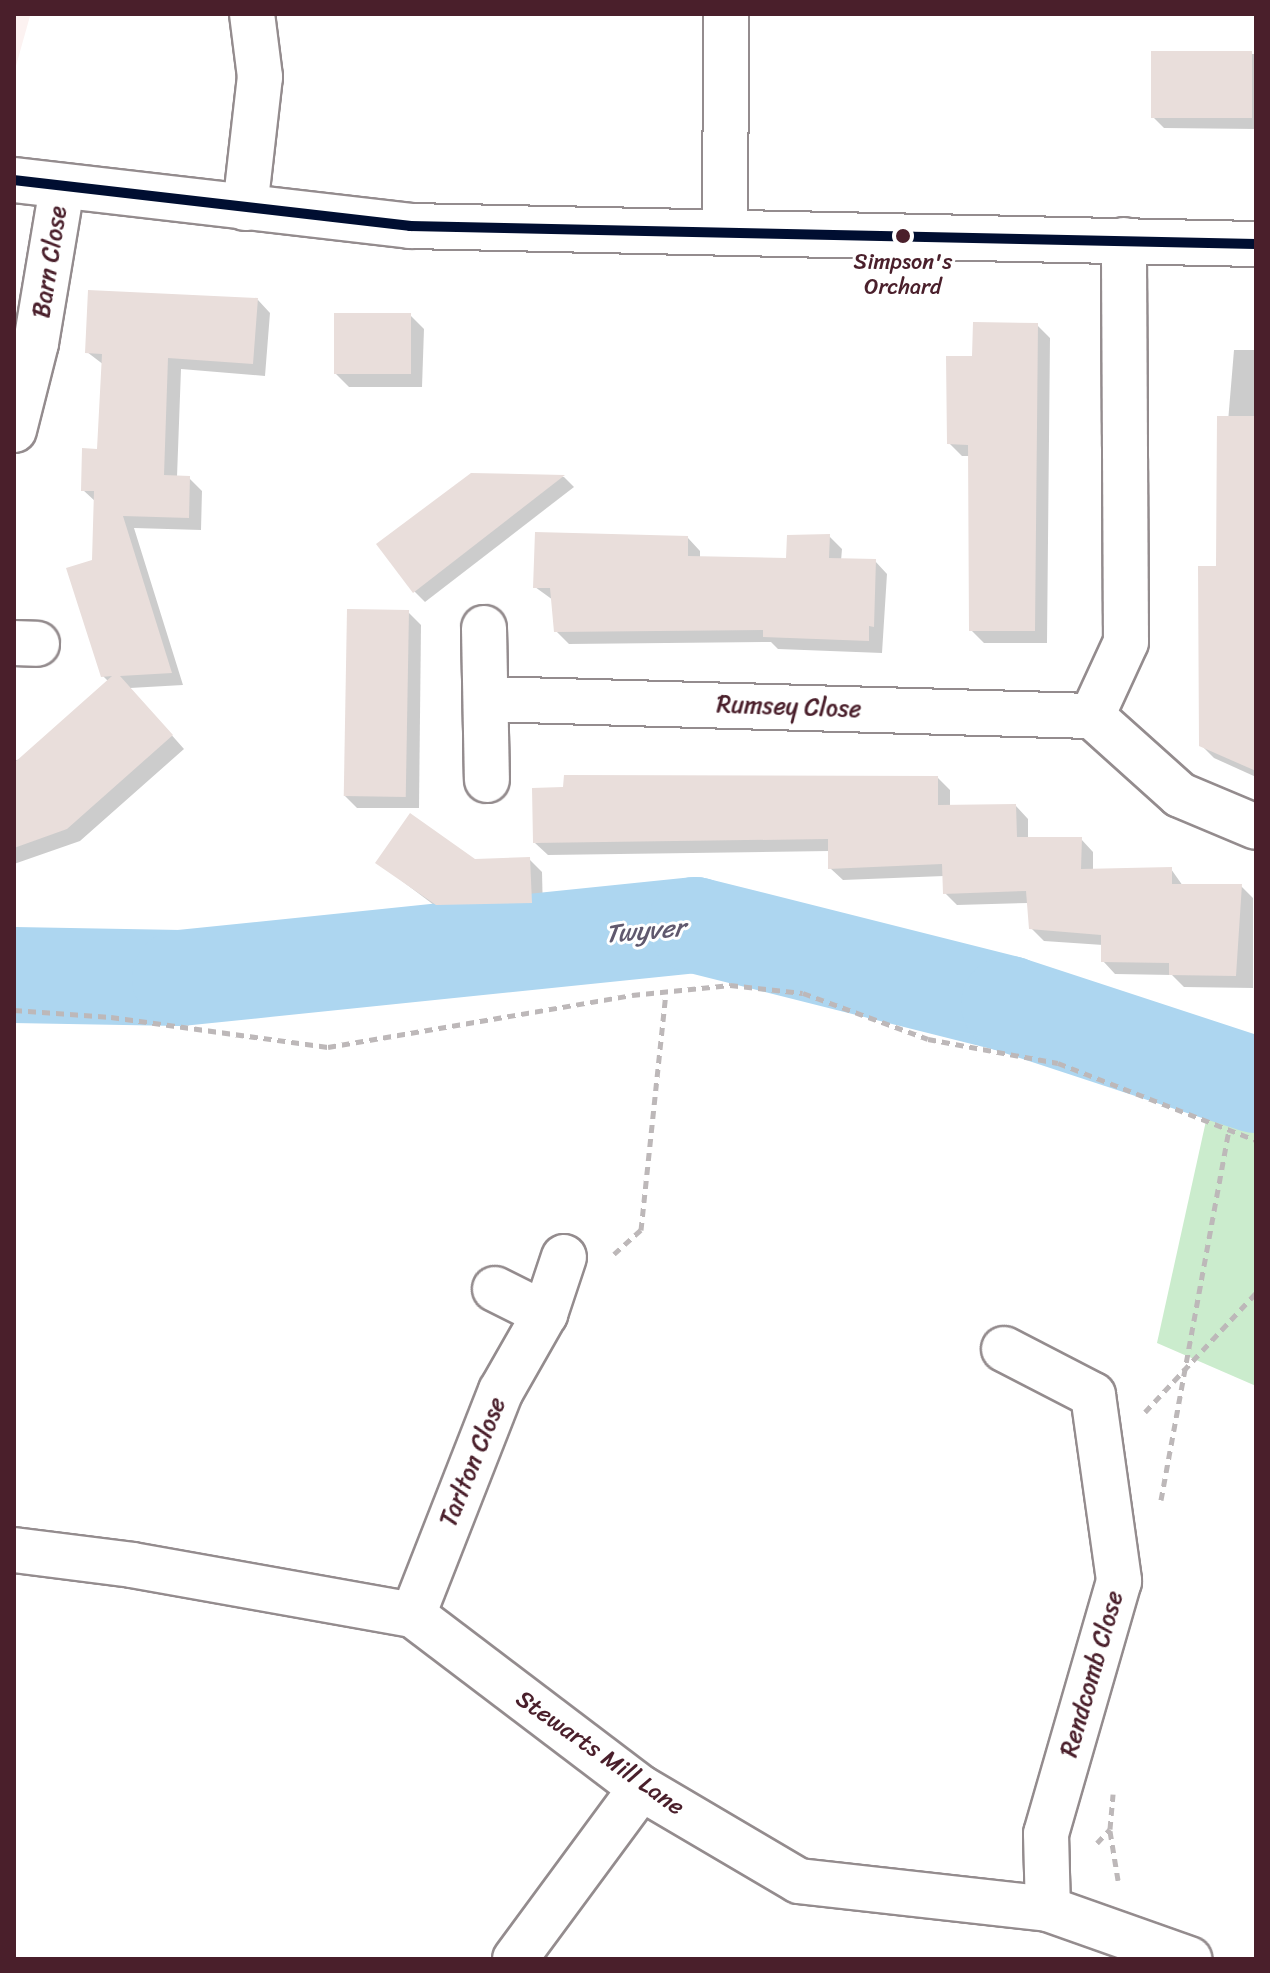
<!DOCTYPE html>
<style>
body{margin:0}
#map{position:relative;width:1270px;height:1973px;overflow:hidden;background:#fff;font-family:Sriracha,sans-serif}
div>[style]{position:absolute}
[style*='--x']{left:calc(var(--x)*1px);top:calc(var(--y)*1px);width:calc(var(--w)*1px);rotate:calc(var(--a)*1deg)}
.built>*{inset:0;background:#fcf2f1}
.green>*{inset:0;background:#cbeccd}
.shadow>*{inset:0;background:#0003}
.river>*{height:96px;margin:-48px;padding:0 48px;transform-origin:48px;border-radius:48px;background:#add6f0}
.building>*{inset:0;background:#e9dedb;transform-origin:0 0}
.path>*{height:5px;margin-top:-2.5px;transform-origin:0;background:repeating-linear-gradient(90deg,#bdb8b9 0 8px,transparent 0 14px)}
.roads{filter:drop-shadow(2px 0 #948c8e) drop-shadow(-2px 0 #948c8e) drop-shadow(0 2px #948c8e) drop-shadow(0 -2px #948c8e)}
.minor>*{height:44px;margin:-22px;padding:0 22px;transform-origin:22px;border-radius:22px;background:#fff}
.bus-1>*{height:10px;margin:-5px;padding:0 5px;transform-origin:5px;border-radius:5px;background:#000e31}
.dots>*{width:22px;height:22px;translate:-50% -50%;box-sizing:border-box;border:4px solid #fff;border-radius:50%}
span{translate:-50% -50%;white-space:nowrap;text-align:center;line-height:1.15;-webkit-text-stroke:6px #fff;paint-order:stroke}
.bus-label{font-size:22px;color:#4a1f2b}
.street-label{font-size:24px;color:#4a1f2b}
.water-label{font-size:26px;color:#60596e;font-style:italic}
.frame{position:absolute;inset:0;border:16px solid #4a1f2b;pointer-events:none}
</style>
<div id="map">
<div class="built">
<div style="clip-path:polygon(14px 14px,30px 16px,14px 73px)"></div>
</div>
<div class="green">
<div style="clip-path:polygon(1215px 1080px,1256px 1088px,1256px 1386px,1157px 1343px)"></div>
</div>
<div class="shadow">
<div style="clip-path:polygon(1153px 53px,1256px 54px,1256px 129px,1164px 128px,1154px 118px)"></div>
<div style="clip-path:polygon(258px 300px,270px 313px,265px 376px,181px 369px,177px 477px,189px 478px,202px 491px,201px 530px,134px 528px,183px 685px,130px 688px,184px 749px,80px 841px,14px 864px,14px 761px,88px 736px,109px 682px,103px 676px,94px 561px,96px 502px,83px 490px,98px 451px,104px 365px,87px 352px)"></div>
<div style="clip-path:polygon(410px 315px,424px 329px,422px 387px,349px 387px,336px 374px)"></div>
<div style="clip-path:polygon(1037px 325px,1050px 338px,1047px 643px,984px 643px,971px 630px,970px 456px,962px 456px,949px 443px,973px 358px)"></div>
<div style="clip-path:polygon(1234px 350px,1256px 350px,1256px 777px,1214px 758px,1201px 745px)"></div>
<div style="clip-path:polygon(471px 476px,564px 477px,574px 487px,425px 602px,414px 591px)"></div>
<div style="clip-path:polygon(829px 536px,842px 549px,841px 561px,875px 561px,887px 574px,882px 653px,778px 649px,771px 642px,569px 644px,556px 631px,553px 600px,535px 587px,688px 538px,700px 551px,700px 558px,788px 560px)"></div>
<div style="clip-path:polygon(408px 612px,421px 625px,419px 808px,357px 808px,344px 795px)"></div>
<div style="clip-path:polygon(938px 778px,950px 790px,950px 807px,1016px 806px,1028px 819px,1028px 839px,1081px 839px,1093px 852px,1093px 871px,1171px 869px,1183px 886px,1241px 886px,1253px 898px,1253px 988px,1184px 987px,1172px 975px,1115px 974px,1103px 961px,1103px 945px,1044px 941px,1031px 928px,1029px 903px,957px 905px,945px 893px,944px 876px,843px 880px,830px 868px,830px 851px,548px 855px,535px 843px)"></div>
<div style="clip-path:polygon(529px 859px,542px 872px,543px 914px,450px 917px,378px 863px)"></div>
</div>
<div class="river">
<div style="--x:14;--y:975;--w:166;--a:1"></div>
<div style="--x:180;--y:978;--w:518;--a:-5.88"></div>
<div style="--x:695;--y:925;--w:324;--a:14.1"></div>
<div style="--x:1009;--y:1004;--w:260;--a:18.2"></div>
</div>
<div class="building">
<div style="left:1151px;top:51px;width:101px;height:67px"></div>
<div style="clip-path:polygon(88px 290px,258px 298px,253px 364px,168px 358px,164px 475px,190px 476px,189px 518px,123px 516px,172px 673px,120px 676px,173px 735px,67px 829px,14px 848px,14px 763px,112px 676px,101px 677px,66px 568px,92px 560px,94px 491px,81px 491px,82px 448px,97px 449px,102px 354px,85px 353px)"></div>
<div style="left:334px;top:313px;width:77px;height:61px"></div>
<div style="clip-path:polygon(973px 322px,1038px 323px,1035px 631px,969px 631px,968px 445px,947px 444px,946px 356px,972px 356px)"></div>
<div style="clip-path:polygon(1217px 416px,1256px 416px,1256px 771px,1199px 746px,1198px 566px,1216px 566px)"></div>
<div style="clip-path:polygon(471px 473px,565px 475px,413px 593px,376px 544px)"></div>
<div style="clip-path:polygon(535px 532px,688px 536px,688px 556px,786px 558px,787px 535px,830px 534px,829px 558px,876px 559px,874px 627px,869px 626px,869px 641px,763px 637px,763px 630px,554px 632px,550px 588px,533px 588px)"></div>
<div style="left:347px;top:609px;width:62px;height:187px;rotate:1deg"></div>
<div style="clip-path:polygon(564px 775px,938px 776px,938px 805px,1016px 804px,1017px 837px,1082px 837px,1081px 869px,1172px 867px,1172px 884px,1242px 884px,1236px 976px,1169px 975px,1169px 963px,1101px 962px,1101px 935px,1029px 929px,1026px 891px,943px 894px,942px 864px,828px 869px,828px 839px,533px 843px,532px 788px,563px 787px)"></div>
<div style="clip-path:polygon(410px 813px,475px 859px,530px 857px,532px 903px,436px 905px,375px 863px)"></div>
</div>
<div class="path">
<div style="--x:14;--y:1010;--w:97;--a:4.1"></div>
<div style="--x:111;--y:1017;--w:219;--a:7.9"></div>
<div style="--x:328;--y:1047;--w:308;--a:-9.7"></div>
<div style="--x:632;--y:995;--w:99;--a:-5.8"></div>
<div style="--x:730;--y:985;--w:73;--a:6.3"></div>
<div style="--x:803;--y:993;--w:133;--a:20.2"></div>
<div style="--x:928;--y:1039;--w:132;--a:10.5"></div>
<div style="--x:1058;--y:1063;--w:212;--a:21.3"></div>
<div style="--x:614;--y:1254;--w:36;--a:-42"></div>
<div style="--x:641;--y:1230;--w:238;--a:-84"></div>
<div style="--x:1145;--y:1412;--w:163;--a:-47"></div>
<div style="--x:1161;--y:1500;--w:375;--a:-79.6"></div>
<div style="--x:1110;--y:1831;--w:50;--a:80.7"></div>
<div style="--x:1097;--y:1843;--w:19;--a:-47"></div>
<div style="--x:1110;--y:1829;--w:35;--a:-85"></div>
</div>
<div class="roads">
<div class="minor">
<div style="--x:14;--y:180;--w:399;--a:6.6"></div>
<div style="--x:410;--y:226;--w:846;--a:1.22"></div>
<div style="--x:245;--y:208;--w:132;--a:-83.5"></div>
<div style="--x:260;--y:77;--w:64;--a:-97.2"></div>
<div style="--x:725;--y:231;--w:217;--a:-89.7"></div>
<div style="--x:14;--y:430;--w:90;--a:-75.8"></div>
<div style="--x:36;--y:343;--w:157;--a:-80.5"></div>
<div style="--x:484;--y:628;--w:152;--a:88.9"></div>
<div style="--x:14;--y:643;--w:23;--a:2"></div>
<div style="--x:486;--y:699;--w:606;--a:1.61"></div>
<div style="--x:1092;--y:716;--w:118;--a:41.9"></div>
<div style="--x:1180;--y:795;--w:82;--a:22.8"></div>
<div style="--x:1092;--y:716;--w:81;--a:-65.3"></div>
<div style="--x:1126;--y:642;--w:402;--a:-90.3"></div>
<div style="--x:495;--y:1289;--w:56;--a:26.6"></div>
<div style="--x:1004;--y:1349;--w:100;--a:27.3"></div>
<div style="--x:1093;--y:1395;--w:188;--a:82"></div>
<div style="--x:1119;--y:1581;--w:263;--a:106.1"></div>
<div style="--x:1046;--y:1834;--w:75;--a:88.5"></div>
<div style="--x:14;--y:1550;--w:119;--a:7.2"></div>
<div style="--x:132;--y:1565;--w:285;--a:10.1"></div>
<div style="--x:413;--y:1615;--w:286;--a:37.2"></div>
<div style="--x:641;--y:1788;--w:183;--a:30.5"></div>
<div style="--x:799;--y:1881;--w:251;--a:6.4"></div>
<div style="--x:1048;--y:1909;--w:150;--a:19.5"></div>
<div style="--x:413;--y:1615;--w:241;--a:-68.6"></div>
<div style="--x:501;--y:1391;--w:89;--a:-60.3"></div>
<div style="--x:545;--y:1314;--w:60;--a:-71.6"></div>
<div style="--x:515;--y:1959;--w:212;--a:-53.6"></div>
</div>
</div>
<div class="bus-1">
<div style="--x:14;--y:180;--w:399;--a:6.6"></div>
<div style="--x:410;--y:226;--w:846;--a:1.22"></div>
</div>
<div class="dots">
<div style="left:903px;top:236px;background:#4a1f2b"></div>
</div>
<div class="bus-label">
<span style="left:903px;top:274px">Simpson's<br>Orchard</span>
</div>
<div class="street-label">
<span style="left:50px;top:262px;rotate:-81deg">Barn Close</span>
<span style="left:789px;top:707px;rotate:2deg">Rumsey Close</span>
<span style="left:473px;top:1462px;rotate:-68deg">Tarlton Close</span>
<span style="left:1092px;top:1674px;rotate:-74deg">Rendcomb Close</span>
<span style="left:600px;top:1753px;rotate:35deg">Stewarts Mill Lane</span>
</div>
<div class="water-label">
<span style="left:645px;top:931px;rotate:-5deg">Twyver</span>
</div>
<div class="frame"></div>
</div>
